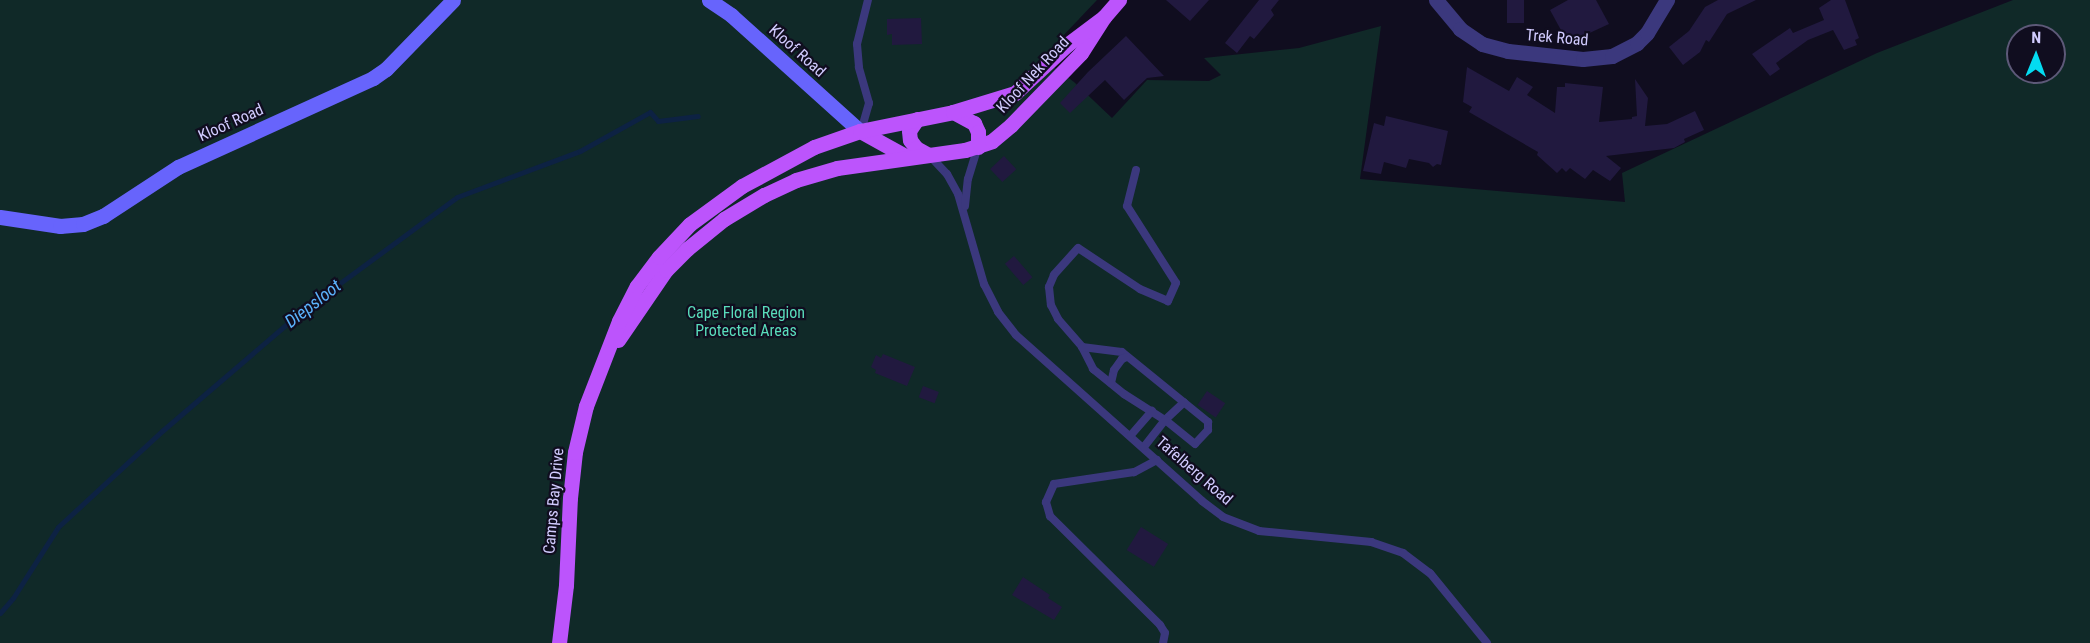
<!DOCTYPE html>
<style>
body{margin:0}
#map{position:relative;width:2090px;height:643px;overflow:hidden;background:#100d1f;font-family:"Roboto Condensed",sans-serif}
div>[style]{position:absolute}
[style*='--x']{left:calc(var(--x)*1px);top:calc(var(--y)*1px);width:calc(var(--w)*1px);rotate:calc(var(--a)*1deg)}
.green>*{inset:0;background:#102928}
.stream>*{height:5px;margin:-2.5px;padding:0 2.5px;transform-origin:2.5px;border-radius:2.5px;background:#0d2243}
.building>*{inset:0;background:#21193f;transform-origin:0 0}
.lane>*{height:8px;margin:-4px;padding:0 4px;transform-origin:4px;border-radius:4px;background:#3b387d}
.street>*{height:15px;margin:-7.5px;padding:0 7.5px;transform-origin:7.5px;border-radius:7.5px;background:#3b387d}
.secondary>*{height:15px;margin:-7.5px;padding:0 7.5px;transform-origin:7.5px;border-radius:7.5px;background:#6764fc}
.primary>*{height:15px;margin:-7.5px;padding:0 7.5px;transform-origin:7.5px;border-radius:7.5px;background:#bc54fc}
span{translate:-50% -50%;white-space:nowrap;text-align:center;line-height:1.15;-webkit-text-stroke:4.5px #100d1f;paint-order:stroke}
.street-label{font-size:16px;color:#d1cbfe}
.park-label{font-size:16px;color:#59dcbb}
.water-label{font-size:18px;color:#5bb2fc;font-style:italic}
.north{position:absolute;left:2006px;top:24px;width:60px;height:60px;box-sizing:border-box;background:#100d1f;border:2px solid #5d5978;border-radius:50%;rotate:1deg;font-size:16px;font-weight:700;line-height:24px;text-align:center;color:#d1cbfe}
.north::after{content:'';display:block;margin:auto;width:21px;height:27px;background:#04dbf1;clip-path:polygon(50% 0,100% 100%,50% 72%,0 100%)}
</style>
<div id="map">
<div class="green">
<div style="clip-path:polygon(evenodd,0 0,1097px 0,1042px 58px,1074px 82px,1112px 118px,1147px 80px,1209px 81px,1221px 75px,1204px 58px,1299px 48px,1381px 26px,1360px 179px,1625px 202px,1622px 173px,1877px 53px,2013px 0,2090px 0,2090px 643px,0 643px,0 0,2018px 36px,2054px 36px,2054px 72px,2018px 72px,2018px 36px)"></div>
</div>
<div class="stream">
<div style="--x:0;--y:613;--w:20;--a:-49"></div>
<div style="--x:13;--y:598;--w:84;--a:-57.6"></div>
<div style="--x:58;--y:527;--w:142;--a:-42.7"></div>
<div style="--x:162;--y:431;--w:184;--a:-40.6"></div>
<div style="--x:302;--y:311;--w:192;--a:-36.3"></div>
<div style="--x:457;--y:197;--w:131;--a:-20.5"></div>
<div style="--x:580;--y:151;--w:80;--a:-29.1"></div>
<div style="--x:650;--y:112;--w:12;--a:48"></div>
<div style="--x:658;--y:121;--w:40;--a:-7.1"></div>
</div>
<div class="building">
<div style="clip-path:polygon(1166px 0,1209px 0,1190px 21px)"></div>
<div style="clip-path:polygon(1259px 0,1279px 0,1271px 10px,1274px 15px,1254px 39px,1250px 36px,1237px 53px,1225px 43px)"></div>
<div style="left:1507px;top:0;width:17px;height:23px"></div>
<div style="clip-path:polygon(1568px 0,1596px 0,1609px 24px,1568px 43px,1550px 10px)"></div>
<div style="clip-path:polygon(1718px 0,1756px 0,1727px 14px,1709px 42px,1706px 40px,1700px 52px,1683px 65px,1669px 47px,1689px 31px,1705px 7px)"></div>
<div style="clip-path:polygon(1831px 0,1845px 0,1859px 38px,1855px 40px,1857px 45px,1844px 50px,1833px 30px,1808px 40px,1776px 63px,1780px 69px,1770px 76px,1752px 54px,1790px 28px,1793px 33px,1824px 20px,1819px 8px)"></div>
<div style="clip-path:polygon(921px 18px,922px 44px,892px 45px,892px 34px,887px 35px,887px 19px)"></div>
<div style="clip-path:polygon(1126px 36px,1164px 76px,1147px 78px,1124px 100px,1105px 80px,1070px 113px,1060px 103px,1088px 72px)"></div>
<div style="clip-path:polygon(1467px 67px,1509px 91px,1517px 77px,1533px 87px,1527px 95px,1555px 113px,1557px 87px,1565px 87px,1565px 83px,1603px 87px,1599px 122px,1632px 119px,1632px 117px,1637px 116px,1635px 79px,1648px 98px,1645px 126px,1667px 124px,1695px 111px,1704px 130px,1684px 139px,1685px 142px,1674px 148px,1606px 156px,1621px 168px,1610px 181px,1593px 170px,1585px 179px,1570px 168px,1566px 172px,1562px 168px,1557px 173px,1537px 155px,1538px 152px,1469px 112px,1472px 107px,1463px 102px)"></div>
<div style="clip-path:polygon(1386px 116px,1448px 131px,1441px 165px,1437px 164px,1433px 167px,1429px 163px,1409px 159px,1406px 168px,1384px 162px,1381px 174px,1363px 171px,1374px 123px,1384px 126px)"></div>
<div style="left:1004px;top:156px;width:18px;height:19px;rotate:47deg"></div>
<div style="left:1014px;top:256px;width:28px;height:12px;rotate:49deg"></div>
<div style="clip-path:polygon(883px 354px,915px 367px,907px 386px,875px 373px,876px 370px,871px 367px,876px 355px,881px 358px)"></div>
<div style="left:923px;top:386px;width:17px;height:12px;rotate:21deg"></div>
<div style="left:1207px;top:391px;width:22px;height:17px;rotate:34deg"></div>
<div style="left:1141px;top:527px;width:32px;height:27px;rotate:32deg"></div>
<div style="clip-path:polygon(1023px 577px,1050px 595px,1048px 598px,1062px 607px,1054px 620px,1012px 595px)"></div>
</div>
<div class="lane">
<div style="--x:861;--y:131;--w:29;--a:-74"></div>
<div style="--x:869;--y:103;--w:37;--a:-106"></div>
<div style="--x:859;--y:67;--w:23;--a:-95"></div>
<div style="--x:857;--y:44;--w:45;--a:-76"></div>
<div style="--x:930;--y:156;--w:25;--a:47"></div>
<div style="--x:947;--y:174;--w:23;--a:61"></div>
<div style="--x:958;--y:194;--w:94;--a:73.9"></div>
<div style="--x:984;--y:284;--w:31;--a:63"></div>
<div style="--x:998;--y:312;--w:29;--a:52"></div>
<div style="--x:1016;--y:335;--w:249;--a:41.7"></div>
<div style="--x:1202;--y:501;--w:26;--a:37"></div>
<div style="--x:1223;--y:517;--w:39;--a:21"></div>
<div style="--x:1259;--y:531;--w:113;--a:5.6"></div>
<div style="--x:1371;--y:542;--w:34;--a:19"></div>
<div style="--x:1403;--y:553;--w:34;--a:37"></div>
<div style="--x:1430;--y:573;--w:90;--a:50.8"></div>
<div style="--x:1136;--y:170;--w:37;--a:104"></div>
<div style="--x:1127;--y:206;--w:91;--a:57.5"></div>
<div style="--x:1176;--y:283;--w:20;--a:114"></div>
<div style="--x:1168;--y:301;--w:30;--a:-157"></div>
<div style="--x:1140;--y:289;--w:74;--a:-146.5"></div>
<div style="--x:1078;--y:248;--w:36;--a:132"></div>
<div style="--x:1054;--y:275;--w:13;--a:113"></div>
<div style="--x:1049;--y:287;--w:18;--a:84"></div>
<div style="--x:1051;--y:305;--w:16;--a:63"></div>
<div style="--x:1058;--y:319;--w:37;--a:49"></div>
<div style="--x:1082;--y:347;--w:25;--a:63"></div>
<div style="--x:1093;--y:369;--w:40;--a:39"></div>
<div style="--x:1124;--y:394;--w:49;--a:32.4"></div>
<div style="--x:1165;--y:420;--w:26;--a:-43"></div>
<div style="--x:965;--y:206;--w:27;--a:-84"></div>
<div style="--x:968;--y:179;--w:34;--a:-73"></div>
<div style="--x:1082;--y:347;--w:40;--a:7.1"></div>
<div style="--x:1122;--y:352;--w:111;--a:39.1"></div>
<div style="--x:1208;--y:422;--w:8;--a:90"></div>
<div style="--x:1208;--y:430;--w:19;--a:133"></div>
<div style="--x:1195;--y:444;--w:38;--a:-141"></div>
<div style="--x:1165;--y:420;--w:34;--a:128"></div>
<div style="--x:1111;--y:383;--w:13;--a:-77"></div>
<div style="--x:1114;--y:370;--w:14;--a:-54"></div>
<div style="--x:1122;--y:359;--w:5;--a:-22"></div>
<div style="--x:1131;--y:435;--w:32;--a:-49"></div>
<div style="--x:1157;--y:460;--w:26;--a:152"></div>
<div style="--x:1134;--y:472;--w:81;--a:171.5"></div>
<div style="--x:1054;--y:484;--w:20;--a:114"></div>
<div style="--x:1046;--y:502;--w:15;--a:74"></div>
<div style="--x:1050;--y:516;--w:155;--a:44.7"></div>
<div style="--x:1160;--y:625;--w:9;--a:58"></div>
<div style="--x:1165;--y:633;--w:10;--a:101"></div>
</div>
<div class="street">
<div style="--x:1436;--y:0;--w:38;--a:50"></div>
<div style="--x:1460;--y:29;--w:27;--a:34"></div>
<div style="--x:1482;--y:44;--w:27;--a:15"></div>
<div style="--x:1508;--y:51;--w:75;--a:6.1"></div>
<div style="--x:1583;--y:59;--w:29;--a:-6"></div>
<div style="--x:1612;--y:56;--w:28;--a:-27"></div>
<div style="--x:1637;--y:43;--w:14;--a:-45"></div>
<div style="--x:1647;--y:33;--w:39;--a:-59"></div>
</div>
<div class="secondary">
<div style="--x:709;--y:0;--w:27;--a:34"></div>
<div style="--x:731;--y:15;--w:173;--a:42"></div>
<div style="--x:0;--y:217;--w:61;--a:8.5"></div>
<div style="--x:60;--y:226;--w:23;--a:-5"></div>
<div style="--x:83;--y:224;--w:22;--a:-22"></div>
<div style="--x:103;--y:216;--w:90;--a:-33.2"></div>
<div style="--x:178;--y:167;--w:214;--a:-24.5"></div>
<div style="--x:373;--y:78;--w:16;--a:-35"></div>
<div style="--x:386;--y:69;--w:96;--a:-45.8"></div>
</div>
<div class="primary">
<div style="--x:953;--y:112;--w:24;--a:28"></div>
<div style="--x:974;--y:123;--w:10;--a:66"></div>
<div style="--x:978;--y:132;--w:15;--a:90"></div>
<div style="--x:917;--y:119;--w:14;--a:124"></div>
<div style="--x:909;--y:131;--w:9;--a:84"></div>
<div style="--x:910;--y:140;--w:10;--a:53"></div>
<div style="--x:916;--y:148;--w:13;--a:29"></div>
<div style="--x:860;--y:131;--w:54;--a:29"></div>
<div style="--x:618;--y:340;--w:85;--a:-55.6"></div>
<div style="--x:666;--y:270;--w:30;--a:-45"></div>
<div style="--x:687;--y:249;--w:48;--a:-39"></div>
<div style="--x:724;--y:219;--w:47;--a:-31"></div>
<div style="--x:764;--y:195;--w:35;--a:-25"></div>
<div style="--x:796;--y:180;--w:43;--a:-16.3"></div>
<div style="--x:837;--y:168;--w:129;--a:-8"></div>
<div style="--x:965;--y:150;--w:28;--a:-18"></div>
<div style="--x:992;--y:141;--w:25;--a:-40"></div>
<div style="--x:1011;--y:125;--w:100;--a:-45.8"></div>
<div style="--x:1081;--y:53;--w:43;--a:-57.4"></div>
<div style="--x:1104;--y:17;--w:23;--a:-49"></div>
<div style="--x:559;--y:643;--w:58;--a:-83.1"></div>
<div style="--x:566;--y:585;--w:87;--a:-87.4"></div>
<div style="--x:570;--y:498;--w:46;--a:-83.8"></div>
<div style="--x:575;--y:452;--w:47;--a:-76.6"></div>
<div style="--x:586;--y:406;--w:91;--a:-68.8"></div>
<div style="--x:619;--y:321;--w:39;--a:-63"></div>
<div style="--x:637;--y:286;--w:36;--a:-53"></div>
<div style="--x:659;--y:257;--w:45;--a:-46.8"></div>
<div style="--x:690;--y:224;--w:64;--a:-36.2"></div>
<div style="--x:742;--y:186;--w:82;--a:-28.4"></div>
<div style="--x:814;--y:147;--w:49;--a:-19.2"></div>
<div style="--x:860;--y:131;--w:95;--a:-11.5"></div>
<div style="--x:953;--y:112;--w:65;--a:-17"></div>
<div style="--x:1015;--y:93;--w:72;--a:-42.8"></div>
<div style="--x:1068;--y:44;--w:45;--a:-36.9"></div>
</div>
<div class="street-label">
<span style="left:1557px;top:38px;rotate:5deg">Trek Road</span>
<span style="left:797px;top:51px;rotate:42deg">Kloof Road</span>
<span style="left:1033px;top:75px;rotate:-47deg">Kloof Nek Road</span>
<span style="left:231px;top:123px;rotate:-24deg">Kloof Road</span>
<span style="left:1194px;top:471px;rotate:41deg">Tafelberg Road</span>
<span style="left:554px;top:501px;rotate:-85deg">Camps Bay Drive</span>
</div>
<div class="park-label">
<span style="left:746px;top:322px">Cape Floral Region<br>Protected Areas</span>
</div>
<div class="water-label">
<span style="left:313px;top:304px;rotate:-38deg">Diepsloot</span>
</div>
<div class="north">N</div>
</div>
